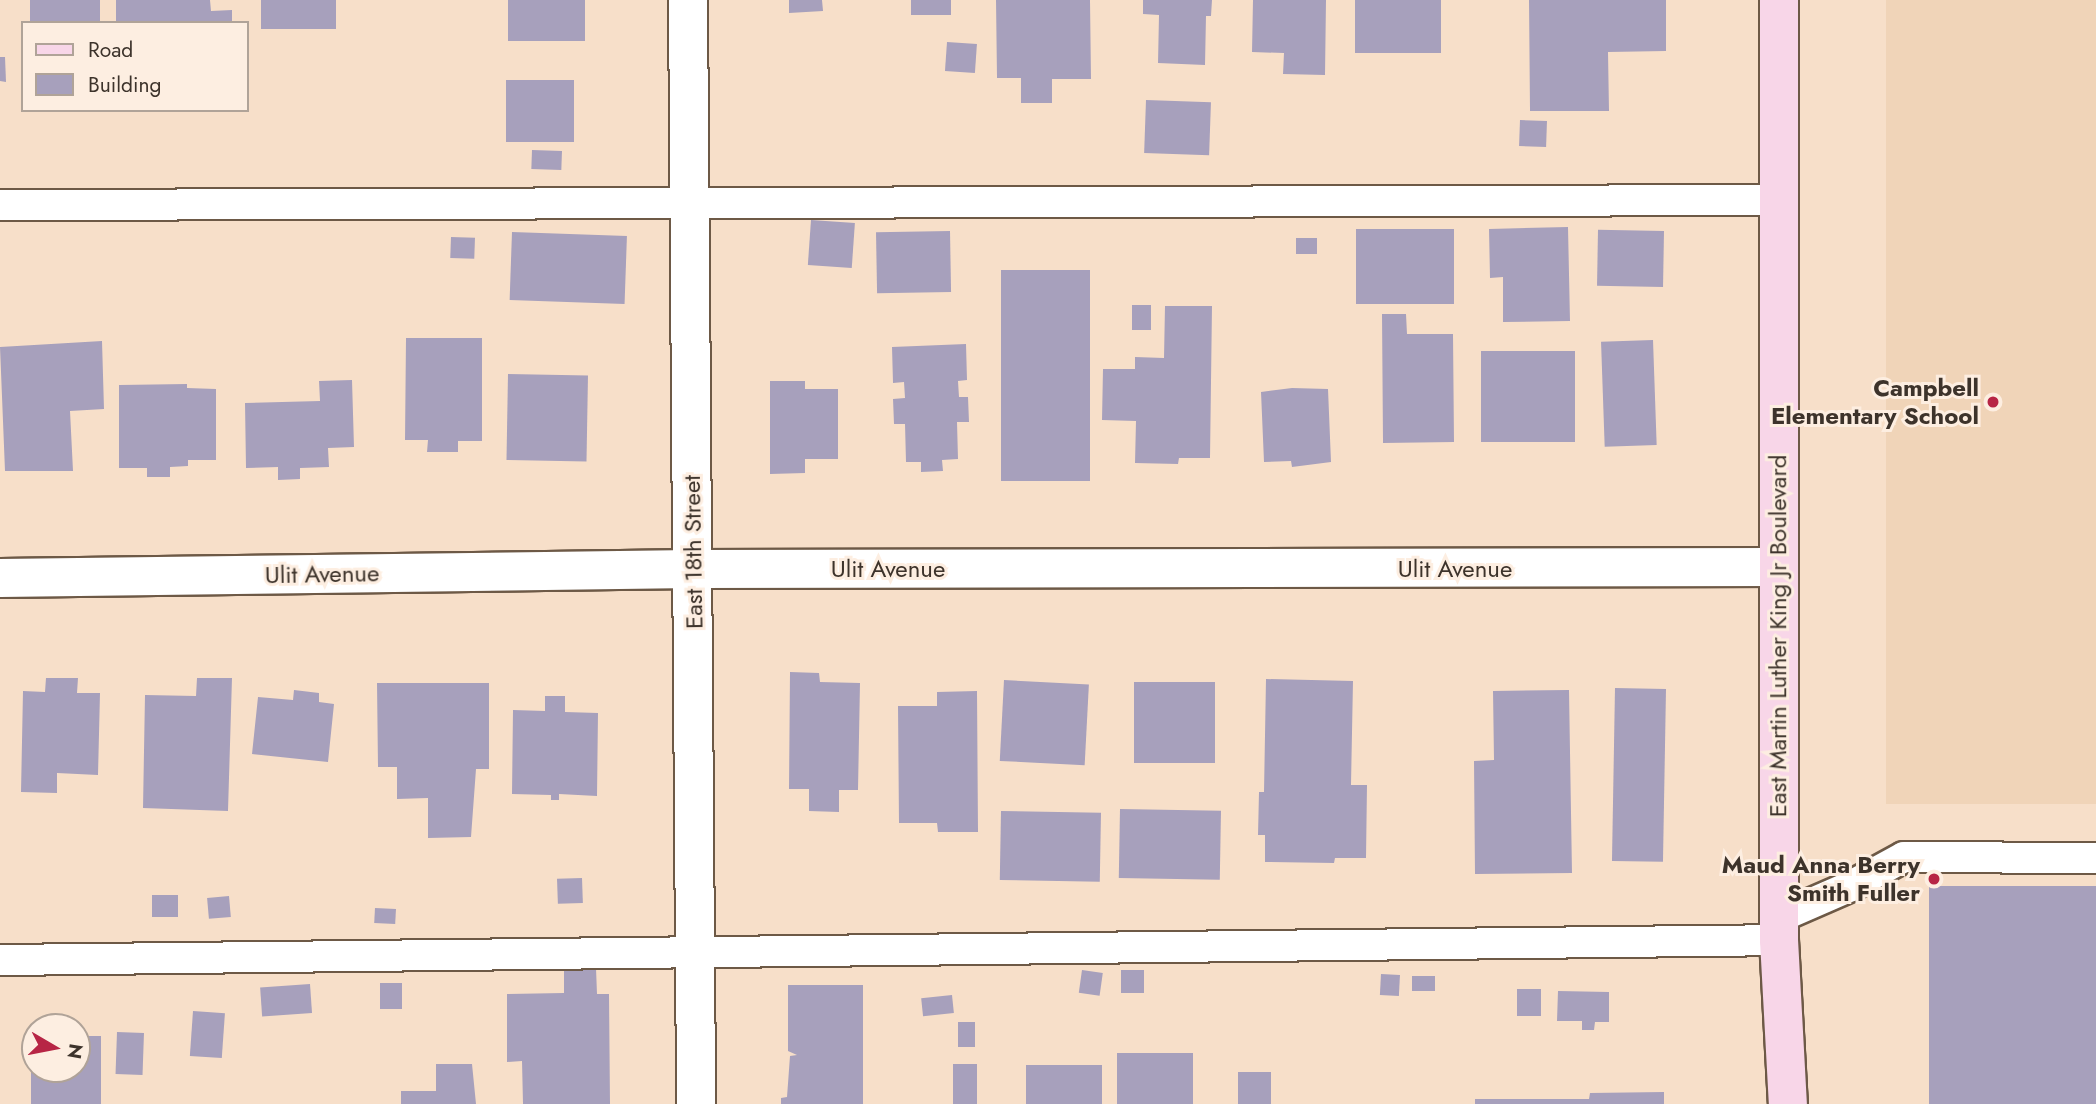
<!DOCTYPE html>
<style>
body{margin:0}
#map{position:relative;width:2096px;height:1104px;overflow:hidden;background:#f7dfc9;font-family:Jost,sans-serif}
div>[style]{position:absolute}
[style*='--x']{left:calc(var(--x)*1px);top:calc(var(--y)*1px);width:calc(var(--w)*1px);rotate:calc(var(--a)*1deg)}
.built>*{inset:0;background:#f0d4b8;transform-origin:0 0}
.building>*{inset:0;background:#a7a0bc;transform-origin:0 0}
.roads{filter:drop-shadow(2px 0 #6d5946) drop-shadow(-2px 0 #6d5946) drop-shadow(0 2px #6d5946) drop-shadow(0 -2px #6d5946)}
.service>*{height:30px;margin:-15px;padding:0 15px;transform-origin:15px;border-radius:15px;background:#fff}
.minor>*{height:38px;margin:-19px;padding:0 19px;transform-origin:19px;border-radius:19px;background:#fff}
.primary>*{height:38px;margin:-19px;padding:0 19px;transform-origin:19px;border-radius:19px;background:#f8d6e8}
.dots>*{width:19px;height:19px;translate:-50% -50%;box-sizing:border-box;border:4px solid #fdeee1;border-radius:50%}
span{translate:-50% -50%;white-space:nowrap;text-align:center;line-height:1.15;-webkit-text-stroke:6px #fdeee1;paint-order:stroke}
.poi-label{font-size:24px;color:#3d332b;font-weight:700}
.right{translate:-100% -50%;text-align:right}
.street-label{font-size:24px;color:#3d332b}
.legend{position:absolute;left:21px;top:21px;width:228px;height:91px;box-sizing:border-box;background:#fdeee1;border:2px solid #b0a398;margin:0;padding:9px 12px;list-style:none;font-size:21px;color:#3d332b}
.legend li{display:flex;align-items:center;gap:14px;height:35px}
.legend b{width:35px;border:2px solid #b0a398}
.north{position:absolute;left:21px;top:1013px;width:70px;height:70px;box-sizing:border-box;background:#fdeee1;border:2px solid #b0a398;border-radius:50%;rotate:100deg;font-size:19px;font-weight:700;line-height:28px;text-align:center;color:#3d332b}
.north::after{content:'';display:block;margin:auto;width:24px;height:32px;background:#b72545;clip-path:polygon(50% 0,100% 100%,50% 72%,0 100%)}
</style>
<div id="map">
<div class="built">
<div style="left:1886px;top:0;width:210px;height:804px"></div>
</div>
<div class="building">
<div style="left:30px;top:0;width:70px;height:23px"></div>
<div style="clip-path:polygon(116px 0,210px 0,211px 11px,232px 10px,232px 23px,116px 23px)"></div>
<div style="left:261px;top:0;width:75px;height:29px"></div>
<div style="left:508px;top:0;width:77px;height:41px"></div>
<div style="clip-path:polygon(789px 0,822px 0,823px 11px,789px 13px)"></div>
<div style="left:911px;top:0;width:40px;height:15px"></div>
<div style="clip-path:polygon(996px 0,1090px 0,1091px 79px,1052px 79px,1052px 103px,1021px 103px,1021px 78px,997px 78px)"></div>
<div style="clip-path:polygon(1143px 0,1212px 0,1211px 16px,1206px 16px,1205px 65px,1158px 63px,1159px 15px,1143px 14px)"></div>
<div style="clip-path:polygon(1253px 0,1326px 0,1325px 75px,1283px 74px,1284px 53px,1252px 52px)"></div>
<div style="left:1355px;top:0;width:86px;height:53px"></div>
<div style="clip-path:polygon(1529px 0,1666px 0,1666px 51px,1608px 52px,1609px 111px,1530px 111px)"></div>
<div style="left:947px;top:42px;width:30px;height:29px;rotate:4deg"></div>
<div style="clip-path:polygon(0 57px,5px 57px,6px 82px,0 81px)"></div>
<div style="left:506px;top:80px;width:68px;height:62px"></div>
<div style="left:1146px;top:100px;width:65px;height:53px;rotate:2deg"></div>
<div style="left:1520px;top:120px;width:27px;height:26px;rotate:2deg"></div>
<div style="left:532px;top:150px;width:30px;height:19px;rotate:2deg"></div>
<div style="left:811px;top:220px;width:44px;height:45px;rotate:4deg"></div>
<div style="clip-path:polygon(1568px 227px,1570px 321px,1503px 322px,1503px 277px,1490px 278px,1489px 229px)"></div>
<div style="left:1356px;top:229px;width:98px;height:75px"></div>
<div style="left:950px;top:231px;width:61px;height:74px;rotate:89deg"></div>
<div style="left:1664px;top:231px;width:56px;height:66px;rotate:91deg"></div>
<div style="left:512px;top:232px;width:115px;height:68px;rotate:2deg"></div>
<div style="left:451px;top:237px;width:24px;height:21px;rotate:2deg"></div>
<div style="left:1296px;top:238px;width:21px;height:16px"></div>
<div style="left:1001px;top:270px;width:89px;height:211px"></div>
<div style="left:1132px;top:305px;width:19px;height:25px"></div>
<div style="clip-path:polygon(1165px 306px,1212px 306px,1210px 458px,1179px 458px,1178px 464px,1135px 463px,1136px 421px,1102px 420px,1103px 369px,1135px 369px,1135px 357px,1164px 358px)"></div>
<div style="clip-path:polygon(1382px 314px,1406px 314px,1407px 334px,1453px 334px,1454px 442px,1383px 443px)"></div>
<div style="clip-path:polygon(406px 338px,482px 338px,482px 441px,458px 441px,458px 452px,427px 452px,428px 440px,405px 440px)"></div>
<div style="left:1653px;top:340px;width:105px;height:52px;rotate:88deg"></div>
<div style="clip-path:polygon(102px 341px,104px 409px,70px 411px,73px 471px,5px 471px,0 347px)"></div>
<div style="clip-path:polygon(966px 344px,967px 380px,958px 381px,959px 397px,968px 397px,969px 422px,957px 422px,958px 459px,942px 460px,943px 471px,921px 472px,921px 462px,906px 462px,905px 424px,894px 424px,893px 399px,905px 398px,904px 382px,893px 383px,892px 347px)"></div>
<div style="left:1481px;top:351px;width:94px;height:91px"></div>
<div style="left:508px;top:374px;width:80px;height:86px;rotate:1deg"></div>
<div style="clip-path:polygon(352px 380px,354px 447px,328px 448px,329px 467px,300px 468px,300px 479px,278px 480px,278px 467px,246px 468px,245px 403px,320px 401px,319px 381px)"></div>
<div style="clip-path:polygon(770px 381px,805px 381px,805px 389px,838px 389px,838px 459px,805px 459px,805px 473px,770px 474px)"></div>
<div style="clip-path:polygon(187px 384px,187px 388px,216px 389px,216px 460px,188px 460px,188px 466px,170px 467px,170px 477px,147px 477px,147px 468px,119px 468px,119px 385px)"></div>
<div style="clip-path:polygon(1292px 388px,1328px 389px,1331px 462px,1292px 467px,1291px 461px,1264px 462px,1261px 392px)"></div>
<div style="clip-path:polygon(790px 672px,819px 673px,820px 682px,860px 683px,858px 790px,839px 790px,839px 812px,809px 811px,809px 789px,789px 789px)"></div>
<div style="clip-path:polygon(46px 678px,78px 678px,77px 693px,100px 693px,98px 775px,57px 773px,57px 793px,21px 792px,23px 691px,45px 692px)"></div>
<div style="clip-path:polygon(197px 678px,232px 678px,228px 811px,143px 808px,145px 695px,196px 696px)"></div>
<div style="clip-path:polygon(1266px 679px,1353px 681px,1351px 785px,1367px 785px,1366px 858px,1335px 858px,1334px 863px,1265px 862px,1265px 835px,1258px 835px,1259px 792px,1264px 792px)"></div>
<div style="left:1004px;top:680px;width:85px;height:81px;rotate:3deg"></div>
<div style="left:1134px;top:682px;width:81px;height:81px"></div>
<div style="clip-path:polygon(377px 683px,489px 683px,489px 769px,476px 769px,471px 837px,428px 838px,428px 798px,397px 799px,397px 767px,378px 767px)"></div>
<div style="left:1615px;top:688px;width:51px;height:173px;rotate:1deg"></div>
<div style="clip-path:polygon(294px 690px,319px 693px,319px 702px,334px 704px,328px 762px,252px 754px,258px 697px,293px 700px)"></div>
<div style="clip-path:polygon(1569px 690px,1572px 873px,1475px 874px,1474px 761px,1494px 760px,1493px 691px)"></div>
<div style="clip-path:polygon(977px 691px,978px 832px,938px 832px,937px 823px,899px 823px,898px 706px,937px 706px,937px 692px)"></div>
<div style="clip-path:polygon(545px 696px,565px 696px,565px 712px,598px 713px,597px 796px,559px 794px,559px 800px,551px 800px,551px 795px,512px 794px,513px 710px,545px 711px)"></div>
<div style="left:1120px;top:809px;width:101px;height:69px;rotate:1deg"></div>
<div style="left:1001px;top:811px;width:100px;height:69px;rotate:1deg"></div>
<div style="left:582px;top:878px;width:25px;height:25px;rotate:88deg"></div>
<div style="left:1929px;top:886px;width:167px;height:218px"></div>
<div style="left:152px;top:895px;width:26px;height:22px"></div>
<div style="left:229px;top:896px;width:21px;height:22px;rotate:85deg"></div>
<div style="left:375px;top:908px;width:21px;height:15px;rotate:3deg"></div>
<div style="clip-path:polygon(564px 968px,596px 968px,597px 994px,609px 994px,610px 1104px,523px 1104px,522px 1061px,507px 1062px,507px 994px,564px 993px)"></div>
<div style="left:1082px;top:970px;width:21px;height:23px;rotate:8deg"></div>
<div style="left:1121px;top:970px;width:23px;height:23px"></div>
<div style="left:1381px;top:974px;width:19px;height:21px;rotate:3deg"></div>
<div style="left:1412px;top:976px;width:23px;height:15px"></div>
<div style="left:380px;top:983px;width:22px;height:26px"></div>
<div style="left:310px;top:984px;width:29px;height:50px;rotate:86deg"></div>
<div style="clip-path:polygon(788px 985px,863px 985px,863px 1104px,781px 1104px,781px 1098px,787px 1097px,790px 1056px,797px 1055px,788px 1051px)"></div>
<div style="left:1541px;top:989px;width:27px;height:24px;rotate:90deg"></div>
<div style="clip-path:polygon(1558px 991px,1609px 992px,1609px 1022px,1595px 1022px,1594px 1030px,1582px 1030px,1582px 1021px,1557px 1021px)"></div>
<div style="left:952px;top:995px;width:18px;height:31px;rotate:84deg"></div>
<div style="left:193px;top:1011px;width:32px;height:45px;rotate:4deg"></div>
<div style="left:958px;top:1022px;width:17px;height:25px"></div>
<div style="left:117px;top:1032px;width:27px;height:42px;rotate:2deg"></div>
<div style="clip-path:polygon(31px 1036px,35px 1036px,35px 1069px,77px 1069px,77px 1036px,101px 1036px,101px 1104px,31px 1104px)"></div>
<div style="left:1117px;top:1053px;width:76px;height:51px"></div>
<div style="clip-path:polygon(436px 1064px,472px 1064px,476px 1104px,401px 1104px,401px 1091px,436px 1091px)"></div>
<div style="left:953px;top:1064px;width:24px;height:40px"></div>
<div style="left:1102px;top:1065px;width:39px;height:76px;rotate:90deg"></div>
<div style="left:1238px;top:1072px;width:33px;height:32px"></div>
<div style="clip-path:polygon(1664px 1092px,1664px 1104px,1475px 1104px,1475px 1099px,1589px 1099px,1590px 1093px)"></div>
</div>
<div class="roads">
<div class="service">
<div style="--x:0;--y:205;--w:1776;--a:-0.16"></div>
<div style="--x:1780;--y:917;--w:77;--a:-23.6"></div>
<div style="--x:1851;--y:886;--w:60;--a:-28.7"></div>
<div style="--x:1904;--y:857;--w:192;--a:0.3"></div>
<div style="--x:0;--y:960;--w:1779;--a:-0.64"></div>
</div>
<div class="minor">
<div style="--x:688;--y:0;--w:1104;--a:89.58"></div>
<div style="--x:0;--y:578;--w:693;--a:-0.74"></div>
<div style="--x:693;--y:569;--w:1084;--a:-0.11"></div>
</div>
<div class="primary">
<div style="--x:1779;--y:0;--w:940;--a:90"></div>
<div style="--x:1779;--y:940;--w:164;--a:86.9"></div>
</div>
</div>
<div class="dots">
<div style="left:1993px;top:402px;background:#b72545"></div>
<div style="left:1934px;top:879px;background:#b72545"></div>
</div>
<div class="poi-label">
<span class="right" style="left:1979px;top:402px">Campbell<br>Elementary School</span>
<span class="right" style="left:1920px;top:879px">Maud Anna Berry<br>Smith Fuller</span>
</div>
<div class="street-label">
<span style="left:693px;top:552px;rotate:-91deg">East 18th Street</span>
<span style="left:888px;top:569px">Ulit Avenue</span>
<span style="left:1455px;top:569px">Ulit Avenue</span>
<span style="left:322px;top:574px;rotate:-1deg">Ulit Avenue</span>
<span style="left:1778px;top:636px;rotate:-90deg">East Martin Luther King Jr Boulevard</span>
</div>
<ul class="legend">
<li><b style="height:9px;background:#f8d6e8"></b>Road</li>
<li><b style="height:19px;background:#a7a0bc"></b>Building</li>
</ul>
<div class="north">N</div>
</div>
